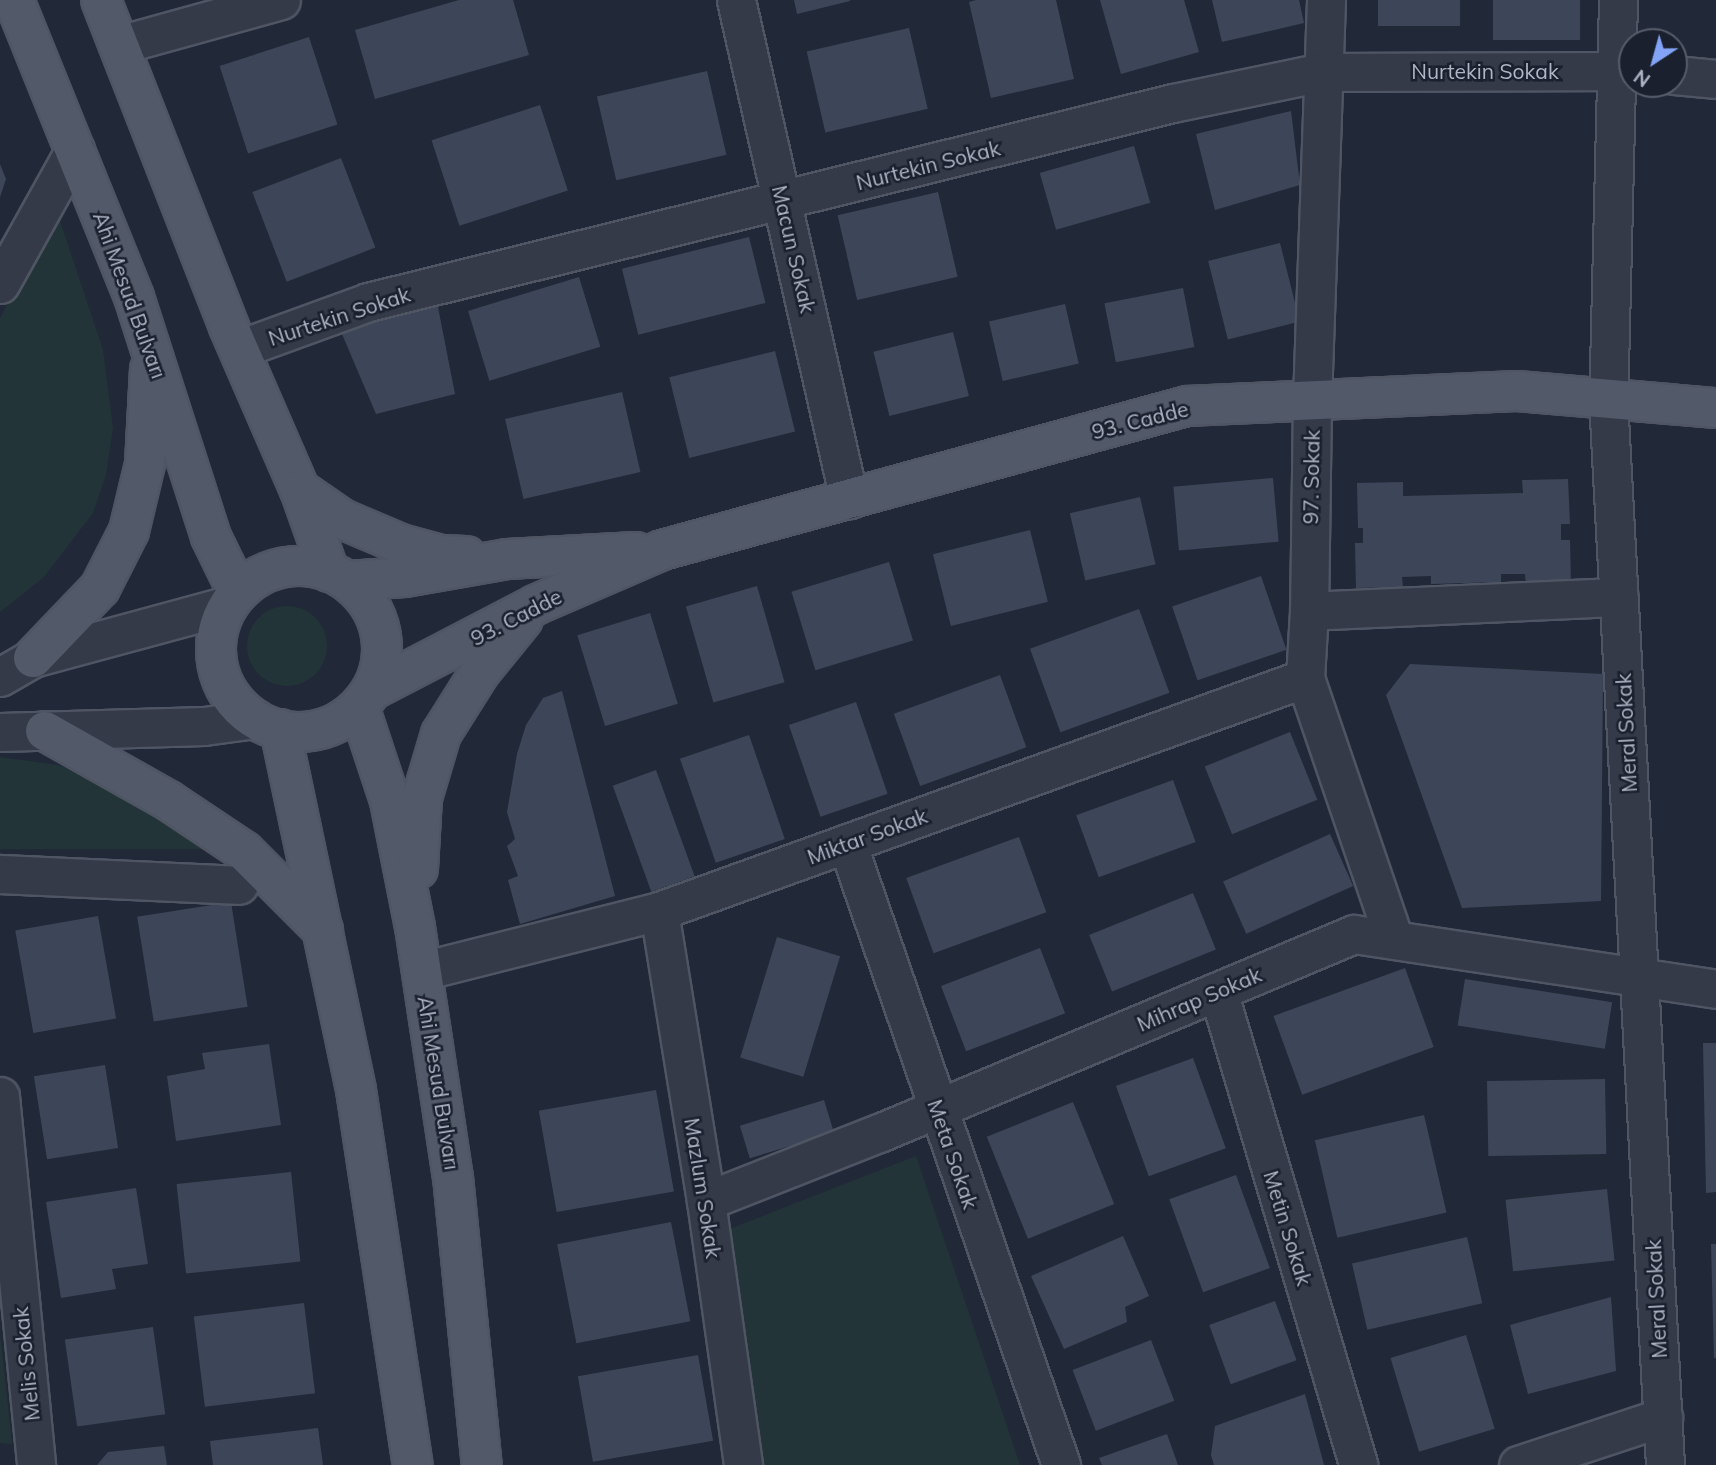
<!DOCTYPE html>
<meta charset="utf-8">
<style>
body{margin:0}
#map{position:relative;width:1716px;height:1465px;overflow:hidden;background:#212838;font-family:Mulish,sans-serif}
div>[style]{position:absolute}
[style*='--x']{left:calc(var(--x)*1px);top:calc(var(--y)*1px);width:calc(var(--w)*1px);rotate:calc(var(--a)*1deg)}
.green>*{inset:0;background:#233439}
.round{border-radius:50%}
.building>*{inset:0;background:#3d4658;transform-origin:0 0}
.roads{filter:drop-shadow(2px 0 #4f5563) drop-shadow(-2px 0 #4f5563) drop-shadow(0 2px #4f5563) drop-shadow(0 -2px #4f5563)}
.minor>*{height:37px;margin:-18.5px;padding:0 18.5px;transform-origin:18.5px;border-radius:18.5px;background:#343a48}
.major>*{height:38px;margin:-19px;padding:0 19px;transform-origin:19px;border-radius:19px;background:#525968}
.major>.ring{margin:-19px;padding:0;box-sizing:content-box;background:none;border:38px solid #525968;border-radius:50%}
span{translate:-50% -50%;white-space:nowrap;text-align:center;line-height:1.15;-webkit-text-stroke:5px #1a202d;paint-order:stroke}
.street-label{font-size:21px;color:#afb5c5}
.north{position:absolute;left:1618px;top:28px;width:70px;height:70px;box-sizing:border-box;background:#1a202d;border:2px solid #565c6a;border-radius:50%;rotate:216deg;font-size:19px;font-weight:700;line-height:28px;text-align:center;color:#afb5c5}
.north::after{content:'';display:block;margin:auto;width:24px;height:32px;background:#82a3f6;clip-path:polygon(50% 0,100% 100%,50% 72%,0 100%)}
</style>
<div id="map">
<div class="green">
<div style="clip-path:polygon(57px 212px,103px 350px,113px 428px,106px 475px,93px 513px,44px 577px,0 612px,0 318px)"></div>
<div class="round" style="left:247px;top:606px;width:80px;height:80px"></div>
<div style="clip-path:polygon(0 757px,58px 765px,95px 779px,222px 849px,0 849px)"></div>
<div style="clip-path:polygon(916px 1156px,1020px 1465px,758px 1465px,727px 1230px)"></div>
<div style="clip-path:polygon(0 1333px,12px 1444px,0 1443px)"></div>
</div>
<div class="building">
<div style="clip-path:polygon(459px 0,513px 0,529px 55px,375px 99px,355px 30px)"></div>
<div style="clip-path:polygon(794px 0,850px 0,850px 1px,797px 14px)"></div>
<div style="clip-path:polygon(976px 0,1056px 0,1074px 79px,991px 98px,969px 2px)"></div>
<div style="clip-path:polygon(1100px 0,1184px 0,1199px 52px,1121px 74px)"></div>
<div style="clip-path:polygon(1212px 0,1299px 0,1304px 23px,1222px 42px)"></div>
<div style="left:1378px;top:0;width:82px;height:26px"></div>
<div style="left:1493px;top:0;width:87px;height:40px"></div>
<div style="left:909px;top:28px;width:83px;height:105px;rotate:77deg"></div>
<div style="left:309px;top:37px;width:92px;height:94px;rotate:72deg"></div>
<div style="left:707px;top:71px;width:86px;height:113px;rotate:77deg"></div>
<div style="left:540px;top:105px;width:90px;height:114px;rotate:72deg"></div>
<div style="clip-path:polygon(1291px 111px,1300px 185px,1215px 210px,1196px 134px)"></div>
<div style="left:1134px;top:146px;width:59px;height:98px;rotate:74deg"></div>
<div style="left:341px;top:158px;width:96px;height:95px;rotate:69deg"></div>
<div style="clip-path:polygon(0 164px,6px 179px,0 197px)"></div>
<div style="left:938px;top:192px;width:87px;height:103px;rotate:77deg"></div>
<div style="left:749px;top:237px;width:68px;height:131px;rotate:76deg"></div>
<div style="left:1280px;top:243px;width:81px;height:74px;rotate:76deg"></div>
<div style="left:579px;top:277px;width:73px;height:116px;rotate:73deg"></div>
<div style="left:1183px;top:288px;width:60px;height:80px;rotate:79deg"></div>
<div style="clip-path:polygon(436px 297px,455px 394px,376px 414px,339px 327px)"></div>
<div style="left:1065px;top:304px;width:61px;height:78px;rotate:77deg"></div>
<div style="left:953px;top:332px;width:66px;height:82px;rotate:76deg"></div>
<div style="left:775px;top:351px;width:83px;height:109px;rotate:76deg"></div>
<div style="left:622px;top:392px;width:82px;height:120px;rotate:77deg"></div>
<div style="left:1273px;top:478px;width:64px;height:100px;rotate:85deg"></div>
<div style="clip-path:polygon(1568px 479px,1570px 524px,1561px 524px,1561px 540px,1570px 540px,1571px 585px,1526px 586px,1525px 574px,1501px 574px,1501px 582px,1431px 584px,1431px 576px,1402px 577px,1403px 587px,1356px 588px,1355px 543px,1363px 543px,1363px 528px,1358px 528px,1357px 483px,1403px 482px,1403px 496px,1523px 493px,1522px 480px)"></div>
<div style="left:1140px;top:497px;width:69px;height:72px;rotate:77deg"></div>
<div style="left:1030px;top:530px;width:74px;height:100px;rotate:76deg"></div>
<div style="left:889px;top:562px;width:82px;height:102px;rotate:73deg"></div>
<div style="left:1261px;top:576px;width:78px;height:94px;rotate:71deg"></div>
<div style="left:757px;top:586px;width:100px;height:74px;rotate:74deg"></div>
<div style="left:1139px;top:609px;width:89px;height:116px;rotate:70deg"></div>
<div style="left:650px;top:613px;width:95px;height:76px;rotate:73deg"></div>
<div style="clip-path:polygon(1410px 664px,1603px 674px,1601px 901px,1462px 908px,1386px 695px)"></div>
<div style="left:1000px;top:675px;width:77px;height:113px;rotate:70deg"></div>
<div style="clip-path:polygon(562px 691px,615px 896px,520px 924px,508px 880px,518px 876px,507px 846px,515px 839px,507px 812px,517px 754px,526px 725px,543px 698px)"></div>
<div style="left:856px;top:702px;width:97px;height:71px;rotate:71deg"></div>
<div style="left:1290px;top:732px;width:73px;height:92px;rotate:68deg"></div>
<div style="left:749px;top:735px;width:110px;height:73px;rotate:71deg"></div>
<div style="left:656px;top:770px;width:113px;height:46px;rotate:70deg"></div>
<div style="left:1173px;top:780px;width:66px;height:103px;rotate:70deg"></div>
<div style="left:1330px;top:834px;width:57px;height:117px;rotate:66deg"></div>
<div style="left:1019px;top:837px;width:80px;height:120px;rotate:70deg"></div>
<div style="left:1193px;top:893px;width:61px;height:112px;rotate:68deg"></div>
<div style="left:231px;top:902px;width:106px;height:95px;rotate:81deg"></div>
<div style="left:98px;top:916px;width:104px;height:84px;rotate:80deg"></div>
<div style="left:777px;top:937px;width:66px;height:126px;rotate:17deg"></div>
<div style="left:1040px;top:948px;width:70px;height:106px;rotate:69deg"></div>
<div style="left:1405px;top:968px;width:84px;height:140px;rotate:70deg"></div>
<div style="left:1465px;top:979px;width:149px;height:47px;rotate:9deg"></div>
<div style="clip-path:polygon(1703px 1043px,1716px 1043px,1716px 1192px,1706px 1193px)"></div>
<div style="clip-path:polygon(269px 1044px,281px 1125px,176px 1141px,167px 1076px,205px 1069px,202px 1053px)"></div>
<div style="left:1193px;top:1058px;width:96px;height:82px;rotate:70deg"></div>
<div style="left:105px;top:1065px;width:84px;height:72px;rotate:81deg"></div>
<div style="left:1605px;top:1079px;width:75px;height:118px;rotate:89deg"></div>
<div style="left:656px;top:1090px;width:103px;height:119px;rotate:80deg"></div>
<div style="left:824px;top:1100px;width:34px;height:88px;rotate:73deg"></div>
<div style="left:1073px;top:1102px;width:110px;height:93px;rotate:68deg"></div>
<div style="left:1424px;top:1115px;width:100px;height:112px;rotate:77deg"></div>
<div style="left:291px;top:1172px;width:90px;height:115px;rotate:84deg"></div>
<div style="left:1236px;top:1175px;width:99px;height:71px;rotate:70deg"></div>
<div style="clip-path:polygon(136px 1188px,148px 1264px,112px 1269px,116px 1289px,61px 1298px,46px 1202px)"></div>
<div style="left:1607px;top:1189px;width:72px;height:102px;rotate:84deg"></div>
<div style="left:671px;top:1222px;width:101px;height:116px;rotate:79deg"></div>
<div style="clip-path:polygon(1123px 1236px,1149px 1296px,1125px 1307px,1127px 1322px,1064px 1349px,1031px 1276px)"></div>
<div style="left:1467px;top:1237px;width:68px;height:118px;rotate:77deg"></div>
<div style="clip-path:polygon(1711px 1244px,1716px 1244px,1716px 1358px,1714px 1358px)"></div>
<div style="clip-path:polygon(1611px 1297px,1616px 1371px,1528px 1394px,1510px 1325px)"></div>
<div style="left:1275px;top:1301px;width:63px;height:70px;rotate:70deg"></div>
<div style="left:304px;top:1303px;width:91px;height:111px;rotate:83deg"></div>
<div style="left:153px;top:1327px;width:88px;height:89px;rotate:82deg"></div>
<div style="left:1466px;top:1335px;width:98px;height:79px;rotate:73deg"></div>
<div style="left:1151px;top:1340px;width:65px;height:84px;rotate:69deg"></div>
<div style="left:698px;top:1355px;width:87px;height:122px;rotate:80deg"></div>
<div style="clip-path:polygon(1305px 1394px,1324px 1465px,1214px 1465px,1211px 1455px,1215px 1426px)"></div>
<div style="clip-path:polygon(318px 1428px,323px 1465px,213px 1465px,210px 1441px)"></div>
<div style="clip-path:polygon(1167px 1434px,1178px 1465px,1102px 1465px,1099px 1458px)"></div>
<div style="clip-path:polygon(164px 1446px,167px 1465px,97px 1465px,108px 1452px)"></div>
</div>
<div class="roads">
<div class="minor">
<div style="--x:736;--y:0;--w:512;--a:77.24"></div>
<div style="--x:1326;--y:0;--w:401;--a:92"></div>
<div style="--x:1312;--y:401;--w:210;--a:90.8"></div>
<div style="--x:1309;--y:611;--w:67;--a:93.4"></div>
<div style="--x:1305;--y:678;--w:276;--a:71.2"></div>
<div style="--x:1618;--y:0;--w:399;--a:91.4"></div>
<div style="--x:1608;--y:399;--w:1068;--a:86.94"></div>
<div style="--x:119;--y:45;--w:168;--a:-15.5"></div>
<div style="--x:1674;--y:75;--w:42;--a:5.4"></div>
<div style="--x:0;--y:284;--w:154;--a:-60.9"></div>
<div style="--x:239;--y:349;--w:137;--a:-20"></div>
<div style="--x:368;--y:302;--w:829;--a:-13.89"></div>
<div style="--x:1173;--y:103;--w:153;--a:-11.7"></div>
<div style="--x:1323;--y:72;--w:309;--a:-0.2"></div>
<div style="--x:1309;--y:611;--w:310;--a:-2.6"></div>
<div style="--x:0;--y:677;--w:38;--a:-30"></div>
<div style="--x:33;--y:658;--w:202;--a:-15.2"></div>
<div style="--x:0;--y:732;--w:204;--a:-1.7"></div>
<div style="--x:204;--y:726;--w:52;--a:-7.7"></div>
<div style="--x:847;--y:843;--w:658;--a:71.01"></div>
<div style="--x:0;--y:874;--w:239;--a:2.6"></div>
<div style="--x:659;--y:911;--w:294;--a:80.8"></div>
<div style="--x:706;--y:1201;--w:267;--a:82"></div>
<div style="--x:422;--y:971;--w:244;--a:-14.2"></div>
<div style="--x:659;--y:911;--w:687;--a:-19.83"></div>
<div style="--x:1218;--y:991;--w:494;--a:73.5"></div>
<div style="--x:0;--y:1096;--w:371;--a:84.4"></div>
<div style="--x:706;--y:1201;--w:186;--a:-21.5"></div>
<div style="--x:879;--y:1133;--w:515;--a:-22.73"></div>
<div style="--x:1354;--y:934;--w:366;--a:8.6"></div>
<div style="--x:1518;--y:1465;--w:153;--a:-18.3"></div>
</div>
<div class="major">
<div style="--x:14;--y:0;--w:320;--a:68"></div>
<div style="--x:134;--y:297;--w:252;--a:72.2"></div>
<div style="--x:211;--y:537;--w:61;--a:63.9"></div>
<div style="--x:101;--y:0;--w:351;--a:68.6"></div>
<div style="--x:229;--y:327;--w:178;--a:66.5"></div>
<div style="--x:300;--y:490;--w:87;--a:70.5"></div>
<div style="--x:300;--y:490;--w:51;--a:34.6"></div>
<div style="--x:342;--y:519;--w:64;--a:23"></div>
<div style="--x:401;--y:544;--w:41;--a:15.4"></div>
<div style="--x:441;--y:555;--w:25;--a:2"></div>
<div class="ring" style="left:216px;top:566px;width:128px;height:128px"></div>
<div style="--x:348;--y:581;--w:57;--a:-4"></div>
<div style="--x:405;--y:577;--w:104;--a:-10"></div>
<div style="--x:507;--y:559;--w:129;--a:-3.1"></div>
<div style="--x:33;--y:658;--w:97;--a:-46.3"></div>
<div style="--x:100;--y:588;--w:64;--a:-63"></div>
<div style="--x:129;--y:531;--w:69;--a:-76.6"></div>
<div style="--x:145;--y:464;--w:95;--a:-87"></div>
<div style="--x:372;--y:690;--w:184;--a:-27.5"></div>
<div style="--x:535;--y:605;--w:138;--a:-23.4"></div>
<div style="--x:662;--y:550;--w:544;--a:-15.34"></div>
<div style="--x:1187;--y:406;--w:330;--a:-2.6"></div>
<div style="--x:1517;--y:391;--w:200;--a:4.9"></div>
<div style="--x:359;--y:707;--w:99;--a:71.7"></div>
<div style="--x:390;--y:801;--w:128;--a:78.8"></div>
<div style="--x:415;--y:927;--w:253;--a:81.4"></div>
<div style="--x:453;--y:1177;--w:289;--a:84.3"></div>
<div style="--x:280;--y:729;--w:369;--a:78.1"></div>
<div style="--x:356;--y:1090;--w:379;--a:81.4"></div>
<div style="--x:45;--y:731;--w:142;--a:29.4"></div>
<div style="--x:169;--y:801;--w:90;--a:33.7"></div>
<div style="--x:244;--y:851;--w:112;--a:45"></div>
<div style="--x:418;--y:869;--w:71;--a:-86.8"></div>
<div style="--x:422;--y:798;--w:67;--a:-73.5"></div>
<div style="--x:441;--y:734;--w:73;--a:-57.8"></div>
<div style="--x:480;--y:672;--w:68;--a:-50.9"></div>
</div>
</div>
<div class="street-label">
<span style="left:1485px;top:71px">Nurtekin Sokak</span>
<span style="left:928px;top:165px;rotate:-14deg">Nurtekin Sokak</span>
<span style="left:794px;top:249px;rotate:77deg">Macun Sokak</span>
<span style="left:130px;top:295px;rotate:70deg">Ahi Mesud Bulvarı</span>
<span style="left:339px;top:316px;rotate:-18deg">Nurtekin Sokak</span>
<span style="left:1140px;top:420px;rotate:-14deg">93. Cadde</span>
<span style="left:1311px;top:477px;rotate:-89deg">97. Sokak</span>
<span style="left:516px;top:617px;rotate:-27deg">93. Cadde</span>
<span style="left:1626px;top:733px;rotate:-93deg">Meral Sokak</span>
<span style="left:867px;top:836px;rotate:-20deg">Miktar Sokak</span>
<span style="left:1199px;top:999px;rotate:-23deg">Mihrap Sokak</span>
<span style="left:439px;top:1083px;rotate:81deg">Ahi Mesud Bulvarı</span>
<span style="left:953px;top:1154px;rotate:71deg">Meta Sokak</span>
<span style="left:703px;top:1188px;rotate:81deg">Mazlum Sokak</span>
<span style="left:1288px;top:1228px;rotate:73deg">Metin Sokak</span>
<span style="left:1656px;top:1299px;rotate:-93deg">Meral Sokak</span>
<span style="left:26px;top:1364px;rotate:-96deg">Melis Sokak</span>
</div>
<div class="north">N</div>
</div>
